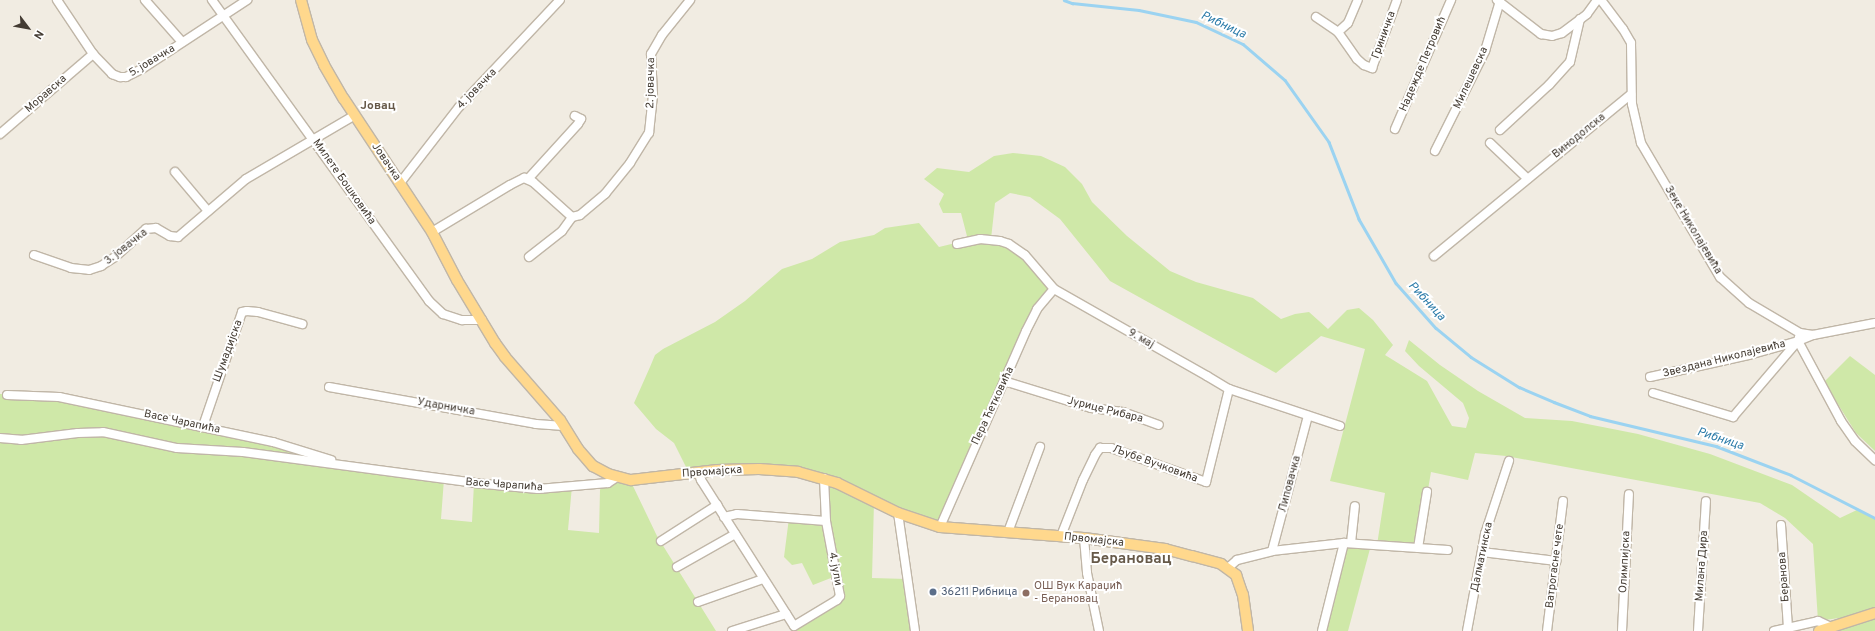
<!DOCTYPE html>
<meta charset="utf-8">
<style>
body{margin:0}
#map{position:relative;width:1875px;height:631px;overflow:hidden;background:#f1ece2;font-family:Overpass,sans-serif}
div>[style]{position:absolute}
[style*='--x']{left:calc(var(--x)*1px);top:calc(var(--y)*1px);width:calc(var(--w)*1px);rotate:calc(var(--a)*1deg)}
.green>*{inset:0;background:#cfe8a8}
.stream>*{height:2.5px;margin:-1.25px;padding:0 1.25px;transform-origin:1.25px;border-radius:1.25px;background:#9bd3f1}
.roads{filter:drop-shadow(1px 0 #c0b6a7) drop-shadow(-1px 0 #c0b6a7) drop-shadow(0 1px #c0b6a7) drop-shadow(0 -1px #c0b6a7)}
.minor>*{height:8px;margin:-4px;padding:0 4px;transform-origin:4px;border-radius:4px;background:#fff}
.major>*{height:10px;margin:-5px;padding:0 5px;transform-origin:5px;border-radius:5px;background:#ffd88d}
.dots>*{width:11px;height:11px;translate:-50% -50%;box-sizing:border-box;border:2px solid #fff;border-radius:50%}
span{translate:-50% -50%;white-space:nowrap;text-align:center;line-height:1.15;-webkit-text-stroke:4px #fff;paint-order:stroke}
.street-label{font-size:11px;color:#433b32}
.education-label{font-size:11px;color:#785e54}
.left{translate:0 -50%;text-align:left}
.service-label{font-size:11px;color:#4e5e75}
.water-label{font-size:12px;color:#297aa8;font-style:italic}
.neighbourhood-label{font-size:12px;color:#665949;font-weight:700}
.district-label{font-size:15px;color:#665949;font-weight:700}
.north{position:absolute;left:8px;top:8px;width:40px;height:40px;-webkit-text-stroke:3px #fff;paint-order:stroke;rotate:122deg;font-size:11px;font-weight:700;line-height:16px;text-align:center;color:#433b32}
.north::after{content:'';display:block;margin:auto;width:14px;height:18px;background:#433b32;clip-path:polygon(50% 0,100% 100%,50% 72%,0 100%)}
</style>
<div id="map">
<div class="green">
<div style="clip-path:polygon(1013px 153px,1041px 156px,1065px 167px,1082px 184px,1092px 202px,1127px 236px,1170px 271px,1196px 282px,1253px 298px,1281px 319px,1295px 314px,1309px 312px,1328px 329px,1347px 310px,1359px 308px,1373px 320px,1393px 345px,1385px 355px,1427px 381px,1452px 426px,1466px 428px,1469px 418px,1463px 403px,1419px 366px,1405px 351px,1409px 340px,1440px 365px,1478px 391px,1525px 418px,1572px 421px,1638px 434px,1710px 454px,1792px 485px,1840px 518px,1859px 509px,1875px 518px,1875px 631px,1819px 631px,1829px 628px,1839px 618px,1818px 621px,1813px 544px,1785px 518px,1760px 503px,1506px 456px,1475px 453px,1468px 480px,1431px 472px,1418px 548px,1377px 545px,1385px 493px,1330px 481px,1365px 349px,1321px 336px,1276px 373px,1110px 281px,1060px 219px,1030px 197px,1010px 193px,995px 203px,991px 239px,1009px 244px,1054px 289px,1043px 300px,940px 527px,874px 502px,872px 578px,907px 579px,915px 631px,797px 631px,794px 626px,837px 600px,836px 576px,813px 585px,802px 563px,792px 565px,784px 557px,789px 518px,826px 521px,824px 478px,801px 473px,689px 473px,674px 443px,656px 429px,634px 403px,650px 367px,655px 355px,663px 349px,715px 322px,745px 301px,782px 269px,812px 259px,840px 242px,874px 235px,885px 228px,919px 223px,939px 247px,968px 240px,961px 213px,943px 213px,939px 204px,944px 194px,924px 179px,937px 168px,969px 172px,994px 156px)"></div>
<div style="clip-path:polygon(1850px 356px,1875px 375px,1875px 451px,1856px 433px,1824px 382px)"></div>
<div style="clip-path:polygon(0 394px,59px 397px,203px 426px,353px 466px,444px 479px,441px 519px,472px 522px,474px 483px,572px 486px,568px 530px,599px 533px,600px 490px,602px 484px,617px 477px,632px 484px,657px 536px,716px 631px,0 631px)"></div>
<div style="clip-path:polygon(1344px 543px,1371px 545px,1348px 631px,1322px 631px)"></div>
</div>
<div class="stream">
<div style="--x:1064;--y:0;--w:9;--a:21"></div>
<div style="--x:1072;--y:3;--w:67;--a:6"></div>
<div style="--x:1139;--y:10;--w:58;--a:11.9"></div>
<div style="--x:1196;--y:22;--w:52;--a:25.1"></div>
<div style="--x:1243;--y:44;--w:55;--a:40.6"></div>
<div style="--x:1285;--y:80;--w:76;--a:54.6"></div>
<div style="--x:1329;--y:142;--w:83;--a:68.7"></div>
<div style="--x:1359;--y:219;--w:74;--a:60"></div>
<div style="--x:1396;--y:283;--w:60;--a:48.4"></div>
<div style="--x:1436;--y:328;--w:45;--a:39.6"></div>
<div style="--x:1471;--y:357;--w:57;--a:32"></div>
<div style="--x:1519;--y:387;--w:38;--a:23"></div>
<div style="--x:1554;--y:402;--w:39;--a:21"></div>
<div style="--x:1590;--y:416;--w:130;--a:13.4"></div>
<div style="--x:1716;--y:446;--w:80;--a:21.1"></div>
<div style="--x:1791;--y:475;--w:94;--a:27.1"></div>
</div>
<div class="roads">
<div class="minor">
<div style="--x:57;--y:0;--w:65;--a:56.3"></div>
<div style="--x:93;--y:54;--w:28;--a:46"></div>
<div style="--x:112;--y:74;--w:9;--a:21"></div>
<div style="--x:120;--y:77;--w:6;--a:0"></div>
<div style="--x:126;--y:77;--w:18;--a:-27"></div>
<div style="--x:142;--y:69;--w:126;--a:-33.3"></div>
<div style="--x:145;--y:0;--w:56;--a:48.6"></div>
<div style="--x:212;--y:0;--w:371;--a:54.2"></div>
<div style="--x:429;--y:301;--w:19;--a:43"></div>
<div style="--x:443;--y:314;--w:20;--a:18"></div>
<div style="--x:462;--y:320;--w:20;--a:0"></div>
<div style="--x:1497;--y:0;--w:56;--a:37.7"></div>
<div style="--x:1541;--y:34;--w:11;--a:10"></div>
<div style="--x:1552;--y:36;--w:10;--a:-17"></div>
<div style="--x:1562;--y:33;--w:31;--a:-37"></div>
<div style="--x:1587;--y:14;--w:17;--a:-54"></div>
<div style="--x:1601;--y:0;--w:36;--a:53"></div>
<div style="--x:1623;--y:29;--w:16;--a:60"></div>
<div style="--x:1631;--y:43;--w:61;--a:89.1"></div>
<div style="--x:1632;--y:104;--w:40;--a:77"></div>
<div style="--x:1641;--y:143;--w:156;--a:59.5"></div>
<div style="--x:1720;--y:277;--w:39;--a:42"></div>
<div style="--x:1749;--y:303;--w:59;--a:30.5"></div>
<div style="--x:1800;--y:333;--w:13;--a:9"></div>
<div style="--x:1813;--y:335;--w:63;--a:-11"></div>
<div style="--x:1316;--y:17;--w:27;--a:34"></div>
<div style="--x:1338;--y:32;--w:33;--a:55"></div>
<div style="--x:1357;--y:59;--w:9;--a:41"></div>
<div style="--x:1364;--y:65;--w:9;--a:21"></div>
<div style="--x:1372;--y:68;--w:72;--a:-69.8"></div>
<div style="--x:1338;--y:32;--w:13;--a:-42"></div>
<div style="--x:1348;--y:23;--w:25;--a:-67"></div>
<div style="--x:1395;--y:129;--w:141;--a:-66.5"></div>
<div style="--x:1500;--y:130;--w:67;--a:-42.6"></div>
<div style="--x:1549;--y:85;--w:31;--a:-48"></div>
<div style="--x:1570;--y:62;--w:44;--a:-76.9"></div>
<div style="--x:0;--y:134;--w:123;--a:-40.7"></div>
<div style="--x:1490;--y:143;--w:52;--a:43.5"></div>
<div style="--x:1435;--y:151;--w:112;--a:-63.4"></div>
<div style="--x:1485;--y:51;--w:52;--a:-73.3"></div>
<div style="--x:175;--y:172;--w:51;--a:49.8"></div>
<div style="--x:528;--y:179;--w:74;--a:-47.7"></div>
<div style="--x:578;--y:124;--w:6;--a:-59"></div>
<div style="--x:581;--y:119;--w:7;--a:-153"></div>
<div style="--x:400;--y:183;--w:96;--a:-52.2"></div>
<div style="--x:459;--y:107;--w:147;--a:-46.7"></div>
<div style="--x:432;--y:232;--w:91;--a:-31.1"></div>
<div style="--x:510;--y:185;--w:16;--a:-27"></div>
<div style="--x:524;--y:178;--w:10;--a:24"></div>
<div style="--x:533;--y:182;--w:52;--a:41.9"></div>
<div style="--x:572;--y:217;--w:8;--a:-14"></div>
<div style="--x:580;--y:215;--w:33;--a:-40"></div>
<div style="--x:605;--y:194;--w:40;--a:-51"></div>
<div style="--x:630;--y:163;--w:36;--a:-58"></div>
<div style="--x:649;--y:133;--w:39;--a:-84"></div>
<div style="--x:653;--y:94;--w:40;--a:-92.9"></div>
<div style="--x:651;--y:54;--w:22;--a:-60"></div>
<div style="--x:662;--y:35;--w:45;--a:-51.3"></div>
<div style="--x:957;--y:244;--w:24;--a:-12"></div>
<div style="--x:980;--y:239;--w:20;--a:6"></div>
<div style="--x:1000;--y:241;--w:9;--a:18"></div>
<div style="--x:1009;--y:244;--w:19;--a:35"></div>
<div style="--x:1025;--y:255;--w:45;--a:49.5"></div>
<div style="--x:1054;--y:289;--w:176;--a:29.6"></div>
<div style="--x:1207;--y:376;--w:26;--a:31"></div>
<div style="--x:1229;--y:389;--w:117;--a:18.4"></div>
<div style="--x:34;--y:255;--w:39;--a:19"></div>
<div style="--x:71;--y:268;--w:18;--a:6"></div>
<div style="--x:89;--y:270;--w:13;--a:-18"></div>
<div style="--x:101;--y:266;--w:17;--a:-33"></div>
<div style="--x:115;--y:257;--w:42;--a:-42.1"></div>
<div style="--x:146;--y:229;--w:10;--a:-6"></div>
<div style="--x:156;--y:228;--w:16;--a:30"></div>
<div style="--x:170;--y:236;--w:8;--a:7"></div>
<div style="--x:178;--y:237;--w:89;--a:-40.5"></div>
<div style="--x:246;--y:179;--w:126;--a:-30.4"></div>
<div style="--x:1434;--y:256;--w:255;--a:-39.4"></div>
<div style="--x:529;--y:257;--w:42;--a:-38.2"></div>
<div style="--x:562;--y:231;--w:17;--a:-54"></div>
<div style="--x:1799;--y:337;--w:4;--a:104"></div>
<div style="--x:1798;--y:341;--w:91;--a:61.7"></div>
<div style="--x:1841;--y:421;--w:24;--a:55"></div>
<div style="--x:1855;--y:441;--w:28;--a:44"></div>
<div style="--x:1650;--y:377;--w:101;--a:-12.5"></div>
<div style="--x:1749;--y:355;--w:51;--a:-15.9"></div>
<div style="--x:1798;--y:341;--w:16;--a:-22"></div>
<div style="--x:1004;--y:381;--w:91;--a:17.2"></div>
<div style="--x:1091;--y:408;--w:32;--a:7"></div>
<div style="--x:1123;--y:412;--w:38;--a:20"></div>
<div style="--x:329;--y:387;--w:210;--a:10.1"></div>
<div style="--x:536;--y:424;--w:28;--a:4"></div>
<div style="--x:1653;--y:393;--w:84;--a:16.7"></div>
<div style="--x:1733;--y:417;--w:100;--a:-49.5"></div>
<div style="--x:7;--y:395;--w:52;--a:2.2"></div>
<div style="--x:59;--y:397;--w:219;--a:11.9"></div>
<div style="--x:273;--y:442;--w:61;--a:17.2"></div>
<div style="--x:203;--y:426;--w:120;--a:-71.1"></div>
<div style="--x:242;--y:312;--w:5;--a:-11"></div>
<div style="--x:247;--y:311;--w:11;--a:5"></div>
<div style="--x:258;--y:312;--w:46;--a:15.3"></div>
<div style="--x:0;--y:438;--w:21;--a:5"></div>
<div style="--x:21;--y:440;--w:57;--a:-7"></div>
<div style="--x:78;--y:433;--w:25;--a:-2"></div>
<div style="--x:103;--y:432;--w:76;--a:12.2"></div>
<div style="--x:177;--y:448;--w:66;--a:3.5"></div>
<div style="--x:243;--y:452;--w:233;--a:7.6"></div>
<div style="--x:474;--y:483;--w:64;--a:5.4"></div>
<div style="--x:538;--y:489;--w:70;--a:-4.9"></div>
<div style="--x:608;--y:483;--w:11;--a:-34"></div>
<div style="--x:698;--y:472;--w:9;--a:69"></div>
<div style="--x:701;--y:480;--w:173;--a:57.5"></div>
<div style="--x:794;--y:626;--w:50;--a:-31.2"></div>
<div style="--x:837;--y:600;--w:5;--a:-53"></div>
<div style="--x:840;--y:596;--w:76;--a:-100.6"></div>
<div style="--x:826;--y:521;--w:43;--a:-92.7"></div>
<div style="--x:898;--y:513;--w:119;--a:81.8"></div>
<div style="--x:724;--y:517;--w:13;--a:-13"></div>
<div style="--x:737;--y:514;--w:89;--a:4.5"></div>
<div style="--x:1781;--y:525;--w:103;--a:86.1"></div>
<div style="--x:940;--y:527;--w:214;--a:-66.3"></div>
<div style="--x:1026;--y:331;--w:25;--a:-63"></div>
<div style="--x:1037;--y:309;--w:26;--a:-50"></div>
<div style="--x:1008;--y:532;--w:91;--a:-69.4"></div>
<div style="--x:1061;--y:536;--w:60;--a:-68.6"></div>
<div style="--x:1083;--y:480;--w:28;--a:-64"></div>
<div style="--x:1095;--y:455;--w:9;--a:-54"></div>
<div style="--x:1100;--y:448;--w:11;--a:0"></div>
<div style="--x:1111;--y:448;--w:101;--a:19.7"></div>
<div style="--x:1206;--y:482;--w:96;--a:-76.1"></div>
<div style="--x:1084;--y:538;--w:35;--a:85"></div>
<div style="--x:1087;--y:573;--w:59;--a:78.3"></div>
<div style="--x:661;--y:541;--w:67;--a:-32.7"></div>
<div style="--x:1351;--y:543;--w:37;--a:-84"></div>
<div style="--x:1418;--y:548;--w:57;--a:-80.9"></div>
<div style="--x:1272;--y:551;--w:140;--a:-75.1"></div>
<div style="--x:1482;--y:552;--w:75;--a:6.9"></div>
<div style="--x:677;--y:567;--w:67;--a:-29.6"></div>
<div style="--x:1228;--y:568;--w:12;--a:-42"></div>
<div style="--x:1237;--y:560;--w:36;--a:-14"></div>
<div style="--x:1272;--y:551;--w:72;--a:-6.3"></div>
<div style="--x:1344;--y:543;--w:104;--a:3.9"></div>
<div style="--x:698;--y:602;--w:69;--a:-19.5"></div>
<div style="--x:732;--y:631;--w:57;--a:-17.5"></div>
<div style="--x:1322;--y:631;--w:91;--a:-76"></div>
<div style="--x:1467;--y:631;--w:99;--a:-79.5"></div>
<div style="--x:1485;--y:534;--w:77;--a:-71.8"></div>
<div style="--x:1547;--y:631;--w:131;--a:-83"></div>
<div style="--x:1622;--y:631;--w:137;--a:-87.1"></div>
<div style="--x:1698;--y:631;--w:130;--a:-86.5"></div>
<div style="--x:1774;--y:631;--w:45;--a:-12.8"></div>
<div style="--x:1818;--y:621;--w:14;--a:25"></div>
</div>
<div class="major">
<div style="--x:301;--y:0;--w:41;--a:74.6"></div>
<div style="--x:312;--y:40;--w:28;--a:64"></div>
<div style="--x:324;--y:65;--w:39;--a:60"></div>
<div style="--x:344;--y:99;--w:159;--a:56.5"></div>
<div style="--x:432;--y:232;--w:54;--a:62.5"></div>
<div style="--x:457;--y:280;--w:74;--a:58.9"></div>
<div style="--x:495;--y:343;--w:17;--a:54"></div>
<div style="--x:505;--y:357;--w:84;--a:48.9"></div>
<div style="--x:560;--y:420;--w:34;--a:58"></div>
<div style="--x:578;--y:449;--w:23;--a:49"></div>
<div style="--x:593;--y:466;--w:17;--a:28"></div>
<div style="--x:608;--y:474;--w:24;--a:15"></div>
<div style="--x:631;--y:480;--w:87;--a:-6.6"></div>
<div style="--x:717;--y:470;--w:42;--a:-1.4"></div>
<div style="--x:759;--y:469;--w:39;--a:4"></div>
<div style="--x:798;--y:472;--w:41;--a:15.8"></div>
<div style="--x:837;--y:483;--w:68;--a:26.2"></div>
<div style="--x:898;--y:513;--w:44;--a:18.4"></div>
<div style="--x:940;--y:527;--w:144;--a:4.4"></div>
<div style="--x:1084;--y:538;--w:82;--a:7.7"></div>
<div style="--x:1165;--y:549;--w:28;--a:15"></div>
<div style="--x:1192;--y:556;--w:30;--a:15"></div>
<div style="--x:1221;--y:564;--w:19;--a:36"></div>
<div style="--x:1236;--y:575;--w:21;--a:71"></div>
<div style="--x:1243;--y:595;--w:36;--a:82"></div>
<div style="--x:1819;--y:631;--w:59;--a:-17.8"></div>
</div>
</div>
<div class="dots">
<div style="left:933px;top:592px;background:#5c6f8a"></div>
<div style="left:1026px;top:593px;background:#8d6e63"></div>
</div>
<div class="street-label">
<span style="left:1384px;top:35px;rotate:-70deg">Гриничка</span>
<span style="left:152px;top:61px;rotate:-31deg">5. јовачка</span>
<span style="left:1423px;top:64px;rotate:-67deg">Надежде Петровић</span>
<span style="left:1471px;top:78px;rotate:-65deg">Милешевска</span>
<span style="left:651px;top:83px;rotate:-89deg">2. јовачка</span>
<span style="left:477px;top:89px;rotate:-46deg">4. јовачка</span>
<span style="left:46px;top:94px;rotate:-41deg">Моравска</span>
<span style="left:1579px;top:136px;rotate:-39deg">Винодолска</span>
<span style="left:386px;top:162px;rotate:56deg">Јовачка</span>
<span style="left:344px;top:182px;rotate:55deg">Милете Бошковића</span>
<span style="left:1693px;top:230px;rotate:59deg">Зеке Николајевића</span>
<span style="left:126px;top:247px;rotate:-38deg">3. јовачка</span>
<span style="left:1141px;top:339px;rotate:30deg">9. мај</span>
<span style="left:228px;top:351px;rotate:-70deg">Шумадијска</span>
<span style="left:1724px;top:359px;rotate:-14deg">Звездана Николајевића</span>
<span style="left:993px;top:406px;rotate:-65deg">Пера Ћетковића</span>
<span style="left:446px;top:407px;rotate:10deg">Ударничка</span>
<span style="left:1105px;top:410px;rotate:14deg">Јурице Рибара</span>
<span style="left:182px;top:422px;rotate:12deg">Васе Чарапића</span>
<span style="left:1155px;top:464px;rotate:20deg">Љубе Вучковића</span>
<span style="left:712px;top:472px;rotate:-4deg">Првомајска</span>
<span style="left:1290px;top:484px;rotate:-75deg">Липовачка</span>
<span style="left:504px;top:485px;rotate:4deg">Васе Чарапића</span>
<span style="left:1094px;top:540px;rotate:6deg">Првомајска</span>
<span style="left:1482px;top:557px;rotate:-78deg">Далматинска</span>
<span style="left:1625px;top:562px;rotate:-87deg">Олимпијска</span>
<span style="left:1555px;top:566px;rotate:-83deg">Ватрогасне чете</span>
<span style="left:1702px;top:566px;rotate:-86deg">Милана Дира</span>
<span style="left:835px;top:569px;rotate:79deg">4. јули</span>
<span style="left:1784px;top:577px;rotate:-94deg">Беранова</span>
</div>
<div class="education-label">
<span class="left" style="left:1034px;top:593px">ОШ Вук Караџић<br>- Берановац</span>
</div>
<div class="service-label">
<span class="left" style="left:941px;top:592px">36211 Рибница</span>
</div>
<div class="water-label">
<span style="left:1223px;top:26px;rotate:25deg">Рибница</span>
<span style="left:1426px;top:302px;rotate:47deg">Рибница</span>
<span style="left:1720px;top:440px;rotate:18deg">Рибница</span>
</div>
<div class="neighbourhood-label">
<span style="left:378px;top:107px">Јовац</span>
</div>
<div class="district-label">
<span style="left:1131px;top:560px">Берановац</span>
</div>
<div class="north">N</div>
</div>
